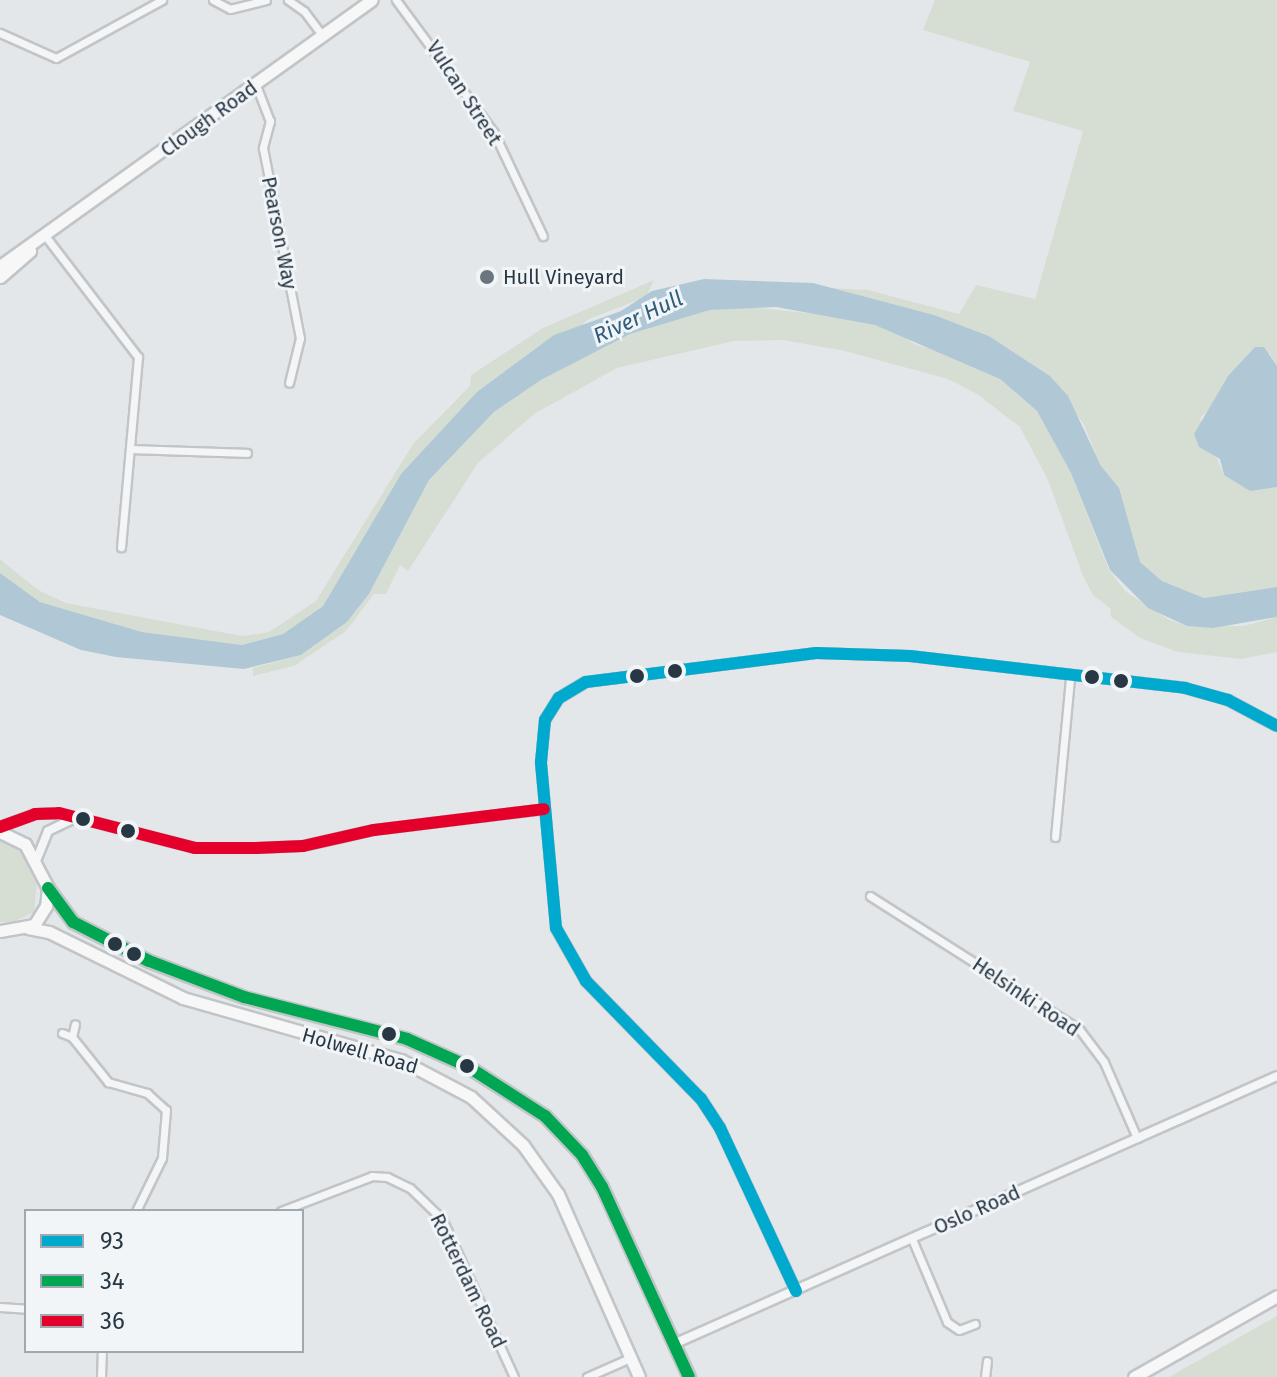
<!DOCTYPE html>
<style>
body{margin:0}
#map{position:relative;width:1277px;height:1377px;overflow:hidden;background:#e4e7e9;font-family:"Fira Sans",sans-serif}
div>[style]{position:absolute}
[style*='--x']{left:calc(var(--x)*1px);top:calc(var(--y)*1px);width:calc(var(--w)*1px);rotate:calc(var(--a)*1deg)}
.green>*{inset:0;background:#d6ded4}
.water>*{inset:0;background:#b0c8d5}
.roads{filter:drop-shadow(2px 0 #c2c5c7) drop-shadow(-2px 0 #c2c5c7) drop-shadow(0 2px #c2c5c7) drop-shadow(0 -2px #c2c5c7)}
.minor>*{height:7px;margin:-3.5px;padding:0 3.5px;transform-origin:3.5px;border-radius:3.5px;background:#f3f5f6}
.tertiary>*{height:8px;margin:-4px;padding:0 4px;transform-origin:4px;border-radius:4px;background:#f3f5f6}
.primary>*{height:11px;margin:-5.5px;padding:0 5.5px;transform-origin:5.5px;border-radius:5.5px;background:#f7f7f7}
.trunk>*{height:11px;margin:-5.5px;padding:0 5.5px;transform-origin:5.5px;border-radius:5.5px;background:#f7f7f7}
.bus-1>*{height:12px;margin:-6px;padding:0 6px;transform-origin:6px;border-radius:6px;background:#00a9ce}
.bus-2>*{height:12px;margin:-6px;padding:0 6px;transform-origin:6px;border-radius:6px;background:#00a651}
.bus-3>*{height:12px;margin:-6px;padding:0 6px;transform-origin:6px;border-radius:6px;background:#e4002b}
.dots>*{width:22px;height:22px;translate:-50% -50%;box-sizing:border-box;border:4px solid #f1f5f8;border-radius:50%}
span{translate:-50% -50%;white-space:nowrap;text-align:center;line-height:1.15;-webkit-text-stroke:6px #f1f5f8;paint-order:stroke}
.street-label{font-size:20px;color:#283744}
.poi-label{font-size:20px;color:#283744}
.left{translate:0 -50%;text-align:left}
.water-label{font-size:22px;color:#2f5d7b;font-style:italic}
.legend{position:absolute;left:24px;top:1209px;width:280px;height:144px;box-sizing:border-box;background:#f1f5f8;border:2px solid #a1a9b0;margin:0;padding:10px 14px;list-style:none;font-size:24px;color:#283744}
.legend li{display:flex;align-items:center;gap:16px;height:40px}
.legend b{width:40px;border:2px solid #a1a9b0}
</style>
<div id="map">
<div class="green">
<div style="clip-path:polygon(935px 0,1277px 0,1277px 366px,1269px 353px,1200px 418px,1224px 475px,1257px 489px,1277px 487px,1277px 587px,1204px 598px,1162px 581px,1140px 562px,1084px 425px,1050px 376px,989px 336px,934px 315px,813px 287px,868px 290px,959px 314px,976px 285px,1035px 299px,1083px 131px,1013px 111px,1030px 62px,923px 30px)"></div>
<div style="clip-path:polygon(654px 280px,646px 297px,589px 319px,401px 474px,323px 606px,283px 634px,242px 645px,142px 632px,40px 602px,0 573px,0 559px,38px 590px,66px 603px,242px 636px,269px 632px,316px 601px,413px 444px,470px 386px,471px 375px,543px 328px)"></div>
<div style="clip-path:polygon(750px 307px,854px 318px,902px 334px,914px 344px,952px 355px,1000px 379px,1037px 411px,1071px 473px,1109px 570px,1126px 592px,1168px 619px,1187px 626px,1244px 626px,1277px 617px,1277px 652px,1241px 659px,1178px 652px,1140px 638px,1110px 616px,1111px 609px,1093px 595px,1083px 576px,1048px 480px,1020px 427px,977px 394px,948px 379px,841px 350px,782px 340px,734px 341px,617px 368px,534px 414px,478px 463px,408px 571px,400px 565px,386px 594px,374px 594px,346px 631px,294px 666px,253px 676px,253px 668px,301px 655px,347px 622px,369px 594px,429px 480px,494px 412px,541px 380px,630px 334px,710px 310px)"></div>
<div style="clip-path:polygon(0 840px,20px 850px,37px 883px,34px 912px,14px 922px,0 922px)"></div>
<div style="clip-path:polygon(1277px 1316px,1277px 1377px,1169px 1377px,1236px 1339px)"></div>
</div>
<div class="water">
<div style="clip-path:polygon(704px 279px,813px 283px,934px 315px,989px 336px,1050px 376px,1068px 396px,1101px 466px,1119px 488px,1140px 562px,1162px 581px,1204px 598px,1277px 587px,1277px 617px,1213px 628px,1187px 626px,1148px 608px,1110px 570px,1071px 473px,1037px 411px,1000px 379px,875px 325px,776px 307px,710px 310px,630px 334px,541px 380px,494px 412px,429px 480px,369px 594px,347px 622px,301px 655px,244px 669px,116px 657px,81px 650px,0 615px,0 573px,40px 602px,142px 632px,242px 645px,283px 634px,323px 606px,401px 474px,477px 392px,554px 335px,621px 311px,652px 291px)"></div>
<div style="clip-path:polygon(1255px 347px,1264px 347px,1277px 366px,1277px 487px,1250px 491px,1224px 475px,1220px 459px,1199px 447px,1194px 434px,1228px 376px)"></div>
</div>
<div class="roads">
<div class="minor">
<div style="--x:213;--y:0;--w:19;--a:28"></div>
<div style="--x:230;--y:9;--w:37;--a:-14"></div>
<div style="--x:288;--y:0;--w:19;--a:35"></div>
<div style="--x:304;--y:11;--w:31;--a:53"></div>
<div style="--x:396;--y:0;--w:165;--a:53.6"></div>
<div style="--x:494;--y:133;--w:114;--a:64.6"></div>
<div style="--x:0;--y:33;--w:61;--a:24.1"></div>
<div style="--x:56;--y:58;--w:121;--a:-28.7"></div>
<div style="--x:256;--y:85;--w:39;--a:69"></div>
<div style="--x:270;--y:121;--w:28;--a:105"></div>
<div style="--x:263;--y:148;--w:194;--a:79"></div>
<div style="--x:300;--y:338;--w:46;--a:103.7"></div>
<div style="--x:46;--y:237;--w:151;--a:52.5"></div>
<div style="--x:138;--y:357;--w:191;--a:95.1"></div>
<div style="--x:133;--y:449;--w:114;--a:2"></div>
<div style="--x:1055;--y:837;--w:160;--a:-84.6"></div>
<div style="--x:870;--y:896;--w:248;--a:32.5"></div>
<div style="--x:1079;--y:1029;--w:41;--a:52.9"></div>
<div style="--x:1104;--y:1062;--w:83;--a:66.5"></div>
<div style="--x:62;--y:1033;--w:11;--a:22"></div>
<div style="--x:72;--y:1037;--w:13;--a:-77"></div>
<div style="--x:72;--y:1037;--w:58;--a:51.3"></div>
<div style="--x:108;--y:1082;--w:41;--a:15.8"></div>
<div style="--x:147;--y:1093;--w:25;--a:42"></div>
<div style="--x:166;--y:1110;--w:48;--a:94.8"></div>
<div style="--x:162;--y:1158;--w:59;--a:116.1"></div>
<div style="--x:281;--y:1211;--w:97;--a:-21"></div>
<div style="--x:372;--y:1176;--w:15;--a:4"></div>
<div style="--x:387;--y:1177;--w:25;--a:26"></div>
<div style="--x:410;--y:1188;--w:45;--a:44.1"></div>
<div style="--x:442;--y:1219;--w:174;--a:65.5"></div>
<div style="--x:912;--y:1239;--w:90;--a:67.1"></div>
<div style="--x:947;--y:1322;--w:14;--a:34"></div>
<div style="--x:959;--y:1330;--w:17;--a:-21"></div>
<div style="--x:0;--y:1307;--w:26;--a:4"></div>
<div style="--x:101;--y:1377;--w:26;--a:-88"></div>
<div style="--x:587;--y:1377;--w:47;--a:-23.8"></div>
<div style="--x:985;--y:1377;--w:16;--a:-83"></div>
</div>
<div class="tertiary">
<div style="--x:0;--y:827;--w:37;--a:-20"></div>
<div style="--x:35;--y:814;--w:24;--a:-2"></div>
<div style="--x:59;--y:813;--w:140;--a:14.4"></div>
<div style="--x:195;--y:848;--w:61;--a:0"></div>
<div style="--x:256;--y:848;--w:47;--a:-2.4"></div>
<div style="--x:303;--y:846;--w:73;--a:-12.7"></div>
<div style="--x:374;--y:830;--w:171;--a:-7"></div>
<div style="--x:36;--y:861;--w:32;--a:-68"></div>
<div style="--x:48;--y:831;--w:25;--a:-26"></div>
<div style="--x:796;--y:1291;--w:180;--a:-115"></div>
<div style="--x:720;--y:1128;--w:35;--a:-123"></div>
<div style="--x:701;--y:1099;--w:165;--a:-134.3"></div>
<div style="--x:586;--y:981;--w:61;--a:-119.5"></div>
<div style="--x:556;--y:928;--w:167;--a:-95.2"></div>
<div style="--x:541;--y:762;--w:42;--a:-84.6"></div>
<div style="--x:545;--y:720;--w:26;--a:-58"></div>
<div style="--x:559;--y:698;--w:31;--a:-31"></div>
<div style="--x:586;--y:682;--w:232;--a:-7.2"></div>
<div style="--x:816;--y:653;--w:94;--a:1.8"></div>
<div style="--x:910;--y:656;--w:277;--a:6.6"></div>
<div style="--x:1185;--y:688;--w:45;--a:15.6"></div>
<div style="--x:1228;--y:700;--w:55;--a:28"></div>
<div style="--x:676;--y:1343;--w:658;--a:-23.95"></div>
</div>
<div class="primary">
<div style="--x:0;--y:266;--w:457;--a:-35.6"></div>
<div style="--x:0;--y:277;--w:40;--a:-41"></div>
</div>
<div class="trunk">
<div style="--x:0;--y:832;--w:28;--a:26"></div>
<div style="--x:25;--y:844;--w:50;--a:62.4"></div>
<div style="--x:48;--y:888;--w:18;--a:96"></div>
<div style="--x:46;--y:906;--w:22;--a:122"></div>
<div style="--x:34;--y:925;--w:35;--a:170"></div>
<div style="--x:48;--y:888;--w:42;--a:53.7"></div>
<div style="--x:73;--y:922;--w:85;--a:27.2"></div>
<div style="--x:149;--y:961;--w:102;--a:20.8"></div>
<div style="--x:244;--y:997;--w:168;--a:14.4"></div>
<div style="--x:407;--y:1039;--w:66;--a:24.2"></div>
<div style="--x:467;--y:1066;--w:93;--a:32.7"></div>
<div style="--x:545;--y:1116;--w:54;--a:46.5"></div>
<div style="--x:582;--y:1155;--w:38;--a:58"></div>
<div style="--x:602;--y:1187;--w:209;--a:65.4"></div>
<div style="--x:28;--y:928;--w:21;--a:11"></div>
<div style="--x:49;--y:932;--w:149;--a:26.2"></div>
<div style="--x:183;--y:998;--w:227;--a:15.9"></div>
<div style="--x:401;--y:1060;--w:79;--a:27.9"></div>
<div style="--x:471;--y:1097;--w:71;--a:42.7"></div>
<div style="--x:523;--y:1145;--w:60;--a:54.5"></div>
<div style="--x:558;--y:1194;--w:200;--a:66.1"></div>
<div style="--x:1134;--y:1377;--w:164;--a:-29.5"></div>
</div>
</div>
<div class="bus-1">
<div style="--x:796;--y:1291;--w:180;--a:-115"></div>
<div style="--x:720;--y:1128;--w:35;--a:-123"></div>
<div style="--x:701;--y:1099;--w:165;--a:-134.3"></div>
<div style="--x:586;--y:981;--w:61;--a:-119.5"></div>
<div style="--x:556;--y:928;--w:167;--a:-95.2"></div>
<div style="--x:541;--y:762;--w:42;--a:-84.6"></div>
<div style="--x:545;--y:720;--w:26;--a:-58"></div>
<div style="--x:559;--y:698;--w:31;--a:-31"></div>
<div style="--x:586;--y:682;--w:232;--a:-7.2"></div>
<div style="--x:816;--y:653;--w:94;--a:1.8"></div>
<div style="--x:910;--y:656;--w:277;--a:6.6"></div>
<div style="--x:1185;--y:688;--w:45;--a:15.6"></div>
<div style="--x:1228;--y:700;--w:55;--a:28"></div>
</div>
<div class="bus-2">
<div style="--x:48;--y:888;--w:42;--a:53.7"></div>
<div style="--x:73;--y:922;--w:85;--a:27.2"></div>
<div style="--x:149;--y:961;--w:102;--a:20.8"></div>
<div style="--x:244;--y:997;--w:168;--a:14.4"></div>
<div style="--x:407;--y:1039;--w:66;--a:24.2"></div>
<div style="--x:467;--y:1066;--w:93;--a:32.7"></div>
<div style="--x:545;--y:1116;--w:54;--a:46.5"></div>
<div style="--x:582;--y:1155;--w:38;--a:58"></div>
<div style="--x:602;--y:1187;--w:209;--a:65.4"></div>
</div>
<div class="bus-3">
<div style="--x:0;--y:827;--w:37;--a:-20"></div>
<div style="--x:35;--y:814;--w:24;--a:-2"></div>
<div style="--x:59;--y:813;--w:140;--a:14.4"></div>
<div style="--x:195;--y:848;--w:61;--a:0"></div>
<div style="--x:256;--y:848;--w:47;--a:-2.4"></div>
<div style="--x:303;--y:846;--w:73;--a:-12.7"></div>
<div style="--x:374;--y:830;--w:171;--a:-7"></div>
</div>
<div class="dots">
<div style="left:487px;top:277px;background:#6a757e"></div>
<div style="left:675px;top:671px;background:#283744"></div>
<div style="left:637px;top:676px;background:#283744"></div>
<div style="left:1092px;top:677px;background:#283744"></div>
<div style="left:1121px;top:681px;background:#283744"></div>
<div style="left:83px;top:819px;background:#283744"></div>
<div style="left:128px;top:831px;background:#283744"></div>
<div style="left:115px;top:944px;background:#283744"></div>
<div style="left:134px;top:954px;background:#283744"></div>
<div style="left:389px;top:1034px;background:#283744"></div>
<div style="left:467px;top:1066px;background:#283744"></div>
</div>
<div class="street-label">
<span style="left:464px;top:93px;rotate:57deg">Vulcan Street</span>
<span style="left:209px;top:119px;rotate:-36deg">Clough Road</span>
<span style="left:279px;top:233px;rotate:79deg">Pearson Way</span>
<span style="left:1026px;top:997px;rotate:34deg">Helsinki Road</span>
<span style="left:360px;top:1051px;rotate:16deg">Holwell Road</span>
<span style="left:977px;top:1210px;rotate:-24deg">Oslo Road</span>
<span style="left:468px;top:1281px;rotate:64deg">Rotterdam Road</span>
</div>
<div class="poi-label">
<span class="left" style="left:503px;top:277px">Hull Vineyard</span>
</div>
<div class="water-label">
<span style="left:638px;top:317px;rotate:-25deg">River Hull</span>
</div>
<ul class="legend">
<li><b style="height:10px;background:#00a9ce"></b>93</li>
<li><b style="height:10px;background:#00a651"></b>34</li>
<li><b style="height:10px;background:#e4002b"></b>36</li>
</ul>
</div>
